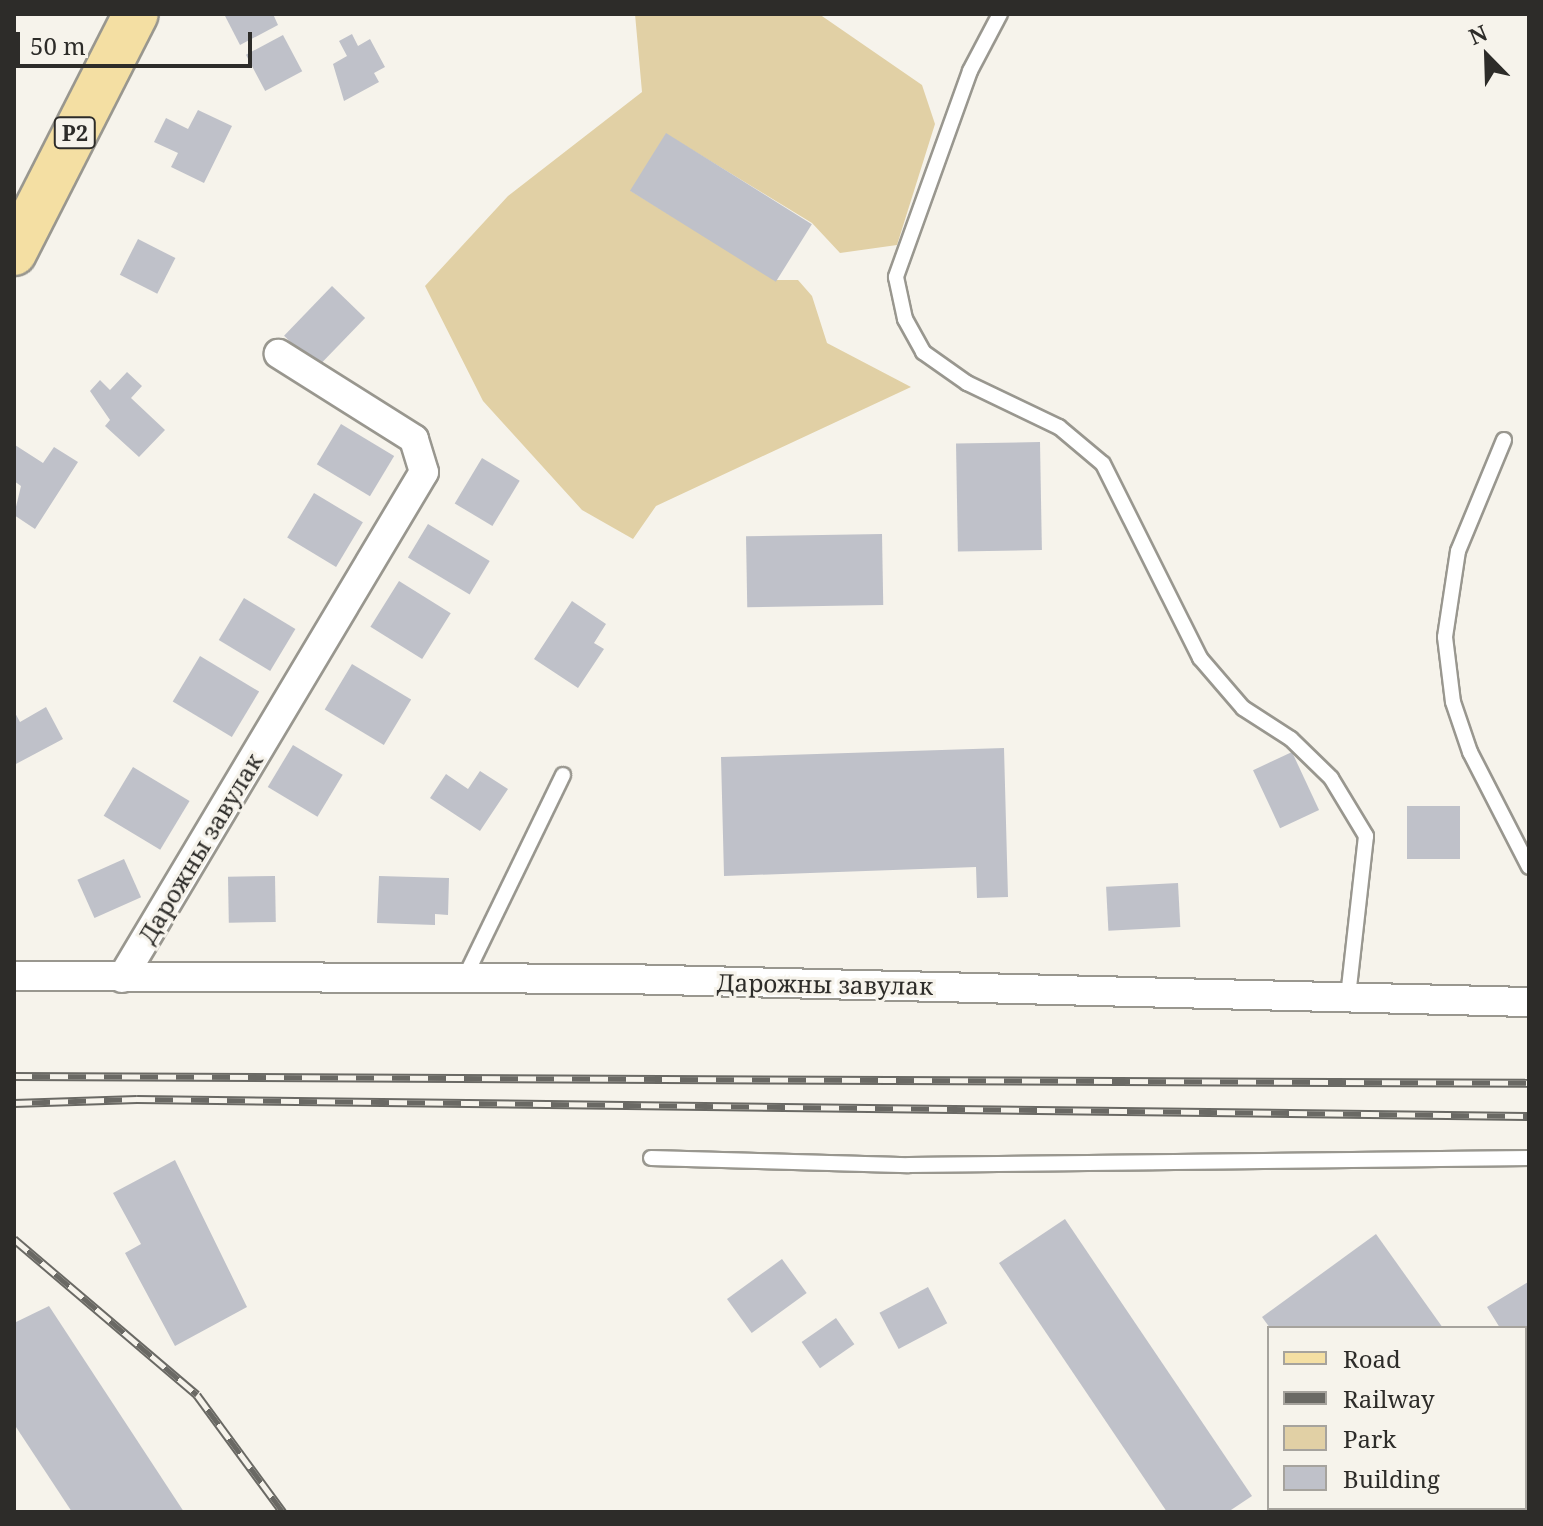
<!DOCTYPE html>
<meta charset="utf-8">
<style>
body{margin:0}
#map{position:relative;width:1543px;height:1526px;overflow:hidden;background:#f6f3eb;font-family:"Noto Serif",serif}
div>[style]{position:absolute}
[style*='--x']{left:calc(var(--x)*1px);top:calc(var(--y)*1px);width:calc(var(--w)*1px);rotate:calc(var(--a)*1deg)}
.green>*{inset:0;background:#e1d0a5}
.building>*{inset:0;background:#bfc1c9;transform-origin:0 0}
.roads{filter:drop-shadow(2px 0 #99978f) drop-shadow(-2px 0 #99978f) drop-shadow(0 2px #99978f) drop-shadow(0 -2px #99978f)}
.lane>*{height:14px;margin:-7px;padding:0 7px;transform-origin:7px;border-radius:7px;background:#fff}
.street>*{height:28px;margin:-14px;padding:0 14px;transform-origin:14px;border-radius:14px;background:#fff}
.primary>*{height:44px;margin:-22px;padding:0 22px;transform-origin:22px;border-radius:22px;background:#f4dfa3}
.rail>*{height:9px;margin-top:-4.5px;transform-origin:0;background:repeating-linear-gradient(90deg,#f6f3eb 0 18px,#6a6964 0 36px);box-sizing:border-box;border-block:2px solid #6a6964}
span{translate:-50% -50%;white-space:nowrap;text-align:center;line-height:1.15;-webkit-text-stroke:6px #f6f3eb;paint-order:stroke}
.shield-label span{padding:2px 6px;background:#f6f3eb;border:2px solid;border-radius:6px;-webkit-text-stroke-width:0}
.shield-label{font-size:22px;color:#2d2c29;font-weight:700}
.street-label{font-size:24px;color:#2d2c29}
.frame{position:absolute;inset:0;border:16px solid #2d2c29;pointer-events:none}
.legend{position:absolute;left:1267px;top:1326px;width:260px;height:184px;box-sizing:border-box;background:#f6f3eb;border:2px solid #a6a39d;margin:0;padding:10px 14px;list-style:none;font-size:24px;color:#2d2c29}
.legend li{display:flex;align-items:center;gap:16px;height:40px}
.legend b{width:40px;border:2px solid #a6a39d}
.north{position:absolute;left:1447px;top:16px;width:80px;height:80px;-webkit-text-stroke:6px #f6f3eb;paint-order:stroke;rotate:337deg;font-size:22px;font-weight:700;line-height:32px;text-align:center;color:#2d2c29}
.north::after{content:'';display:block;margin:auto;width:28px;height:36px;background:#2d2c29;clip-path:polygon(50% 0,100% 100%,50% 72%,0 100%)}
.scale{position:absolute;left:16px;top:32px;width:236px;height:36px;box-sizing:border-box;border:4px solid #2d2c29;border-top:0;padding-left:10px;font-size:24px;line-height:28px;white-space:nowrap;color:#2d2c29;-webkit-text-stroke:6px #f6f3eb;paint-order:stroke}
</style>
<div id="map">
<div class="green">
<div style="clip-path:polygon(635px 14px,819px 14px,922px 85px,935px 124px,897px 245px,840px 253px,812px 223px,666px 134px,631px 191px,776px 280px,798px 280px,812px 296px,827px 343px,911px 387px,656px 506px,633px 539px,582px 510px,483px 401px,425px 286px,508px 196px,642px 92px)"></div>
</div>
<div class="building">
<div style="clip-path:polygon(224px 14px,273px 14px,278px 25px,240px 45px)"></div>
<div style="clip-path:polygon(352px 34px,358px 46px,370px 39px,385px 67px,374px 73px,379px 82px,344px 101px,333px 64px,347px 56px,339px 41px)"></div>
<div style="left:283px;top:35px;width:41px;height:42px;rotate:62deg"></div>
<div style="clip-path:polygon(198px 110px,232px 126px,204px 183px,171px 167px,178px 153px,154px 142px,166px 118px,188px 129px)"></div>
<div style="left:666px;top:133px;width:172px;height:68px;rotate:32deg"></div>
<div style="left:138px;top:239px;width:42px;height:40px;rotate:27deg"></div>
<div style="left:332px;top:286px;width:46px;height:69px;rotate:44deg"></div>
<div style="clip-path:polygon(127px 372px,142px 386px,131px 398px,165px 430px,139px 457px,105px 426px,110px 420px,90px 391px,100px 380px,110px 390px)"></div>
<div style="left:341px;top:424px;width:62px;height:47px;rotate:31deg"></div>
<div style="left:1040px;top:442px;width:108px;height:84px;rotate:89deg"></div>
<div style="clip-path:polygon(15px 445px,43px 463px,54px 447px,78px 462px,35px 529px,14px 515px,21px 486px,14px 481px)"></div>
<div style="left:482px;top:458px;width:44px;height:53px;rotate:31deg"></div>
<div style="left:314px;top:493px;width:57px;height:52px;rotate:31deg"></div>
<div style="left:428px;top:524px;width:72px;height:39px;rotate:31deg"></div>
<div style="left:882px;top:534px;width:71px;height:136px;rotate:89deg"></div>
<div style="left:399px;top:581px;width:61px;height:54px;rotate:32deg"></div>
<div style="left:244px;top:598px;width:60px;height:49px;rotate:31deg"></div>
<div style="clip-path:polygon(572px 601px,606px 624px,594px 643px,604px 649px,578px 688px,534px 659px)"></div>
<div style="left:200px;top:656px;width:69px;height:53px;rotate:31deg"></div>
<div style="left:352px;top:664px;width:69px;height:53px;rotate:31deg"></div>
<div style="clip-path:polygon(46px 707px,63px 739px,14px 765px,14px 711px,20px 722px)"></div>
<div style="left:293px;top:745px;width:58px;height:49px;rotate:31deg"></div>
<div style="clip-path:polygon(1004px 748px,1008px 897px,977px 898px,976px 867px,724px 876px,721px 757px)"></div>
<div style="left:1292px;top:752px;width:64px;height:43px;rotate:65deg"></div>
<div style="left:133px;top:767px;width:66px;height:57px;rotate:31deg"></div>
<div style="clip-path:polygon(480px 771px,508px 789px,480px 831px,430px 798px,446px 774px,468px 789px)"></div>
<div style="left:1407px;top:806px;width:53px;height:53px"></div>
<div style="left:124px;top:859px;width:42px;height:51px;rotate:66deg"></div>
<div style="left:275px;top:876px;width:46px;height:47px;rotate:89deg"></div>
<div style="clip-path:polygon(379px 876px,449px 878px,448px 915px,435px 914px,435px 925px,377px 923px)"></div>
<div style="left:1178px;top:883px;width:44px;height:72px;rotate:87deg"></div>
<div style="clip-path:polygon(175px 1160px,247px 1307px,175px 1346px,125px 1253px,141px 1244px,113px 1193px)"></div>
<div style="clip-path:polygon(1065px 1219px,1252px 1496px,1228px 1512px,1167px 1512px,999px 1263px)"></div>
<div style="clip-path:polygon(1376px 1234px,1443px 1328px,1270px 1328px,1262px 1317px)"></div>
<div style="left:782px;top:1259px;width:42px;height:68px;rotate:54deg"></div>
<div style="clip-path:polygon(1528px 1282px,1529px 1343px,1525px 1345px,1525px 1328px,1500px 1328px,1487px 1307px)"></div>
<div style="left:928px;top:1287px;width:41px;height:55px;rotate:62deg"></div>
<div style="clip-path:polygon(49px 1306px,184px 1512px,72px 1512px,14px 1424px,14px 1323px)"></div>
<div style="left:836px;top:1318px;width:32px;height:42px;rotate:55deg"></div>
<div style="clip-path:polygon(1525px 1442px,1529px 1447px,1525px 1502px)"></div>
<div style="clip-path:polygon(1393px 1508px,1517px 1508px,1511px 1512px)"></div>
</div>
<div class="roads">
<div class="lane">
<div style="--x:1000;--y:14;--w:64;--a:117.8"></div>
<div style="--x:970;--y:71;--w:219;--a:109.8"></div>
<div style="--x:896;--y:277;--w:43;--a:77.9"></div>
<div style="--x:905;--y:319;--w:38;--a:61"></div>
<div style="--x:923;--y:352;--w:54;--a:35.2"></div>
<div style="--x:967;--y:383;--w:102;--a:25.6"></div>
<div style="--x:1059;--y:427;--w:57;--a:40.1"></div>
<div style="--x:1103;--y:464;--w:217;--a:63.4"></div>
<div style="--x:1200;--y:658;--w:66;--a:49.3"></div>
<div style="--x:1243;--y:708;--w:57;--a:32.9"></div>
<div style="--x:1291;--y:739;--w:56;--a:44.3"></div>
<div style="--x:1331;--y:778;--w:68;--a:58.9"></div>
<div style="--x:1366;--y:836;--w:162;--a:96.4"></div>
<div style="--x:1504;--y:440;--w:120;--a:112.5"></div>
<div style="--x:1458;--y:551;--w:87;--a:98.6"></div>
<div style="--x:1445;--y:637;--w:65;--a:83"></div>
<div style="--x:1453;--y:702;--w:53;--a:71.2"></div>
<div style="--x:1470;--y:752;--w:129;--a:62.8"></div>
<div style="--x:463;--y:981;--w:229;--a:-64.1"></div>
<div style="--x:651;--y:1158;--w:258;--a:1.6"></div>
<div style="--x:909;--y:1165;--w:620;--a:-0.65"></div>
</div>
<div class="street">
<div style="--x:14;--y:976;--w:611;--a:0.28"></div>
<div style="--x:625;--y:979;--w:904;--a:1.46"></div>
<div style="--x:122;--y:978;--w:589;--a:-59.17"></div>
<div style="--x:424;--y:472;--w:34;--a:-107"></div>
<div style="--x:414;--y:439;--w:160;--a:-147.8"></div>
</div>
<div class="primary">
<div style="--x:14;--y:253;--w:268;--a:-63"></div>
</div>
</div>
<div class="rail">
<div style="--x:14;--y:1076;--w:1515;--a:0.26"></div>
<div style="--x:14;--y:1103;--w:123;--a:-1.9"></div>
<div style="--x:137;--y:1099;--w:1392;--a:0.7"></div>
<div style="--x:14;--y:1239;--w:240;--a:40.4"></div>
<div style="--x:197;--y:1395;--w:145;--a:53.7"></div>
</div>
<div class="shield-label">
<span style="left:75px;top:133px">Р2</span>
</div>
<div class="street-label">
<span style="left:200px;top:848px;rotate:-59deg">Дарожны завулак</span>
<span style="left:825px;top:984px;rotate:1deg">Дарожны завулак</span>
</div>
<div class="frame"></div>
<ul class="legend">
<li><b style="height:10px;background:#f4dfa3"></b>Road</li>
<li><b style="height:10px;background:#6a6964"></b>Railway</li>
<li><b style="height:22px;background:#e1d0a5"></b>Park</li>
<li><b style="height:22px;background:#bfc1c9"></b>Building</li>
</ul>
<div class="north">N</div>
<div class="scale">50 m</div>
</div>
